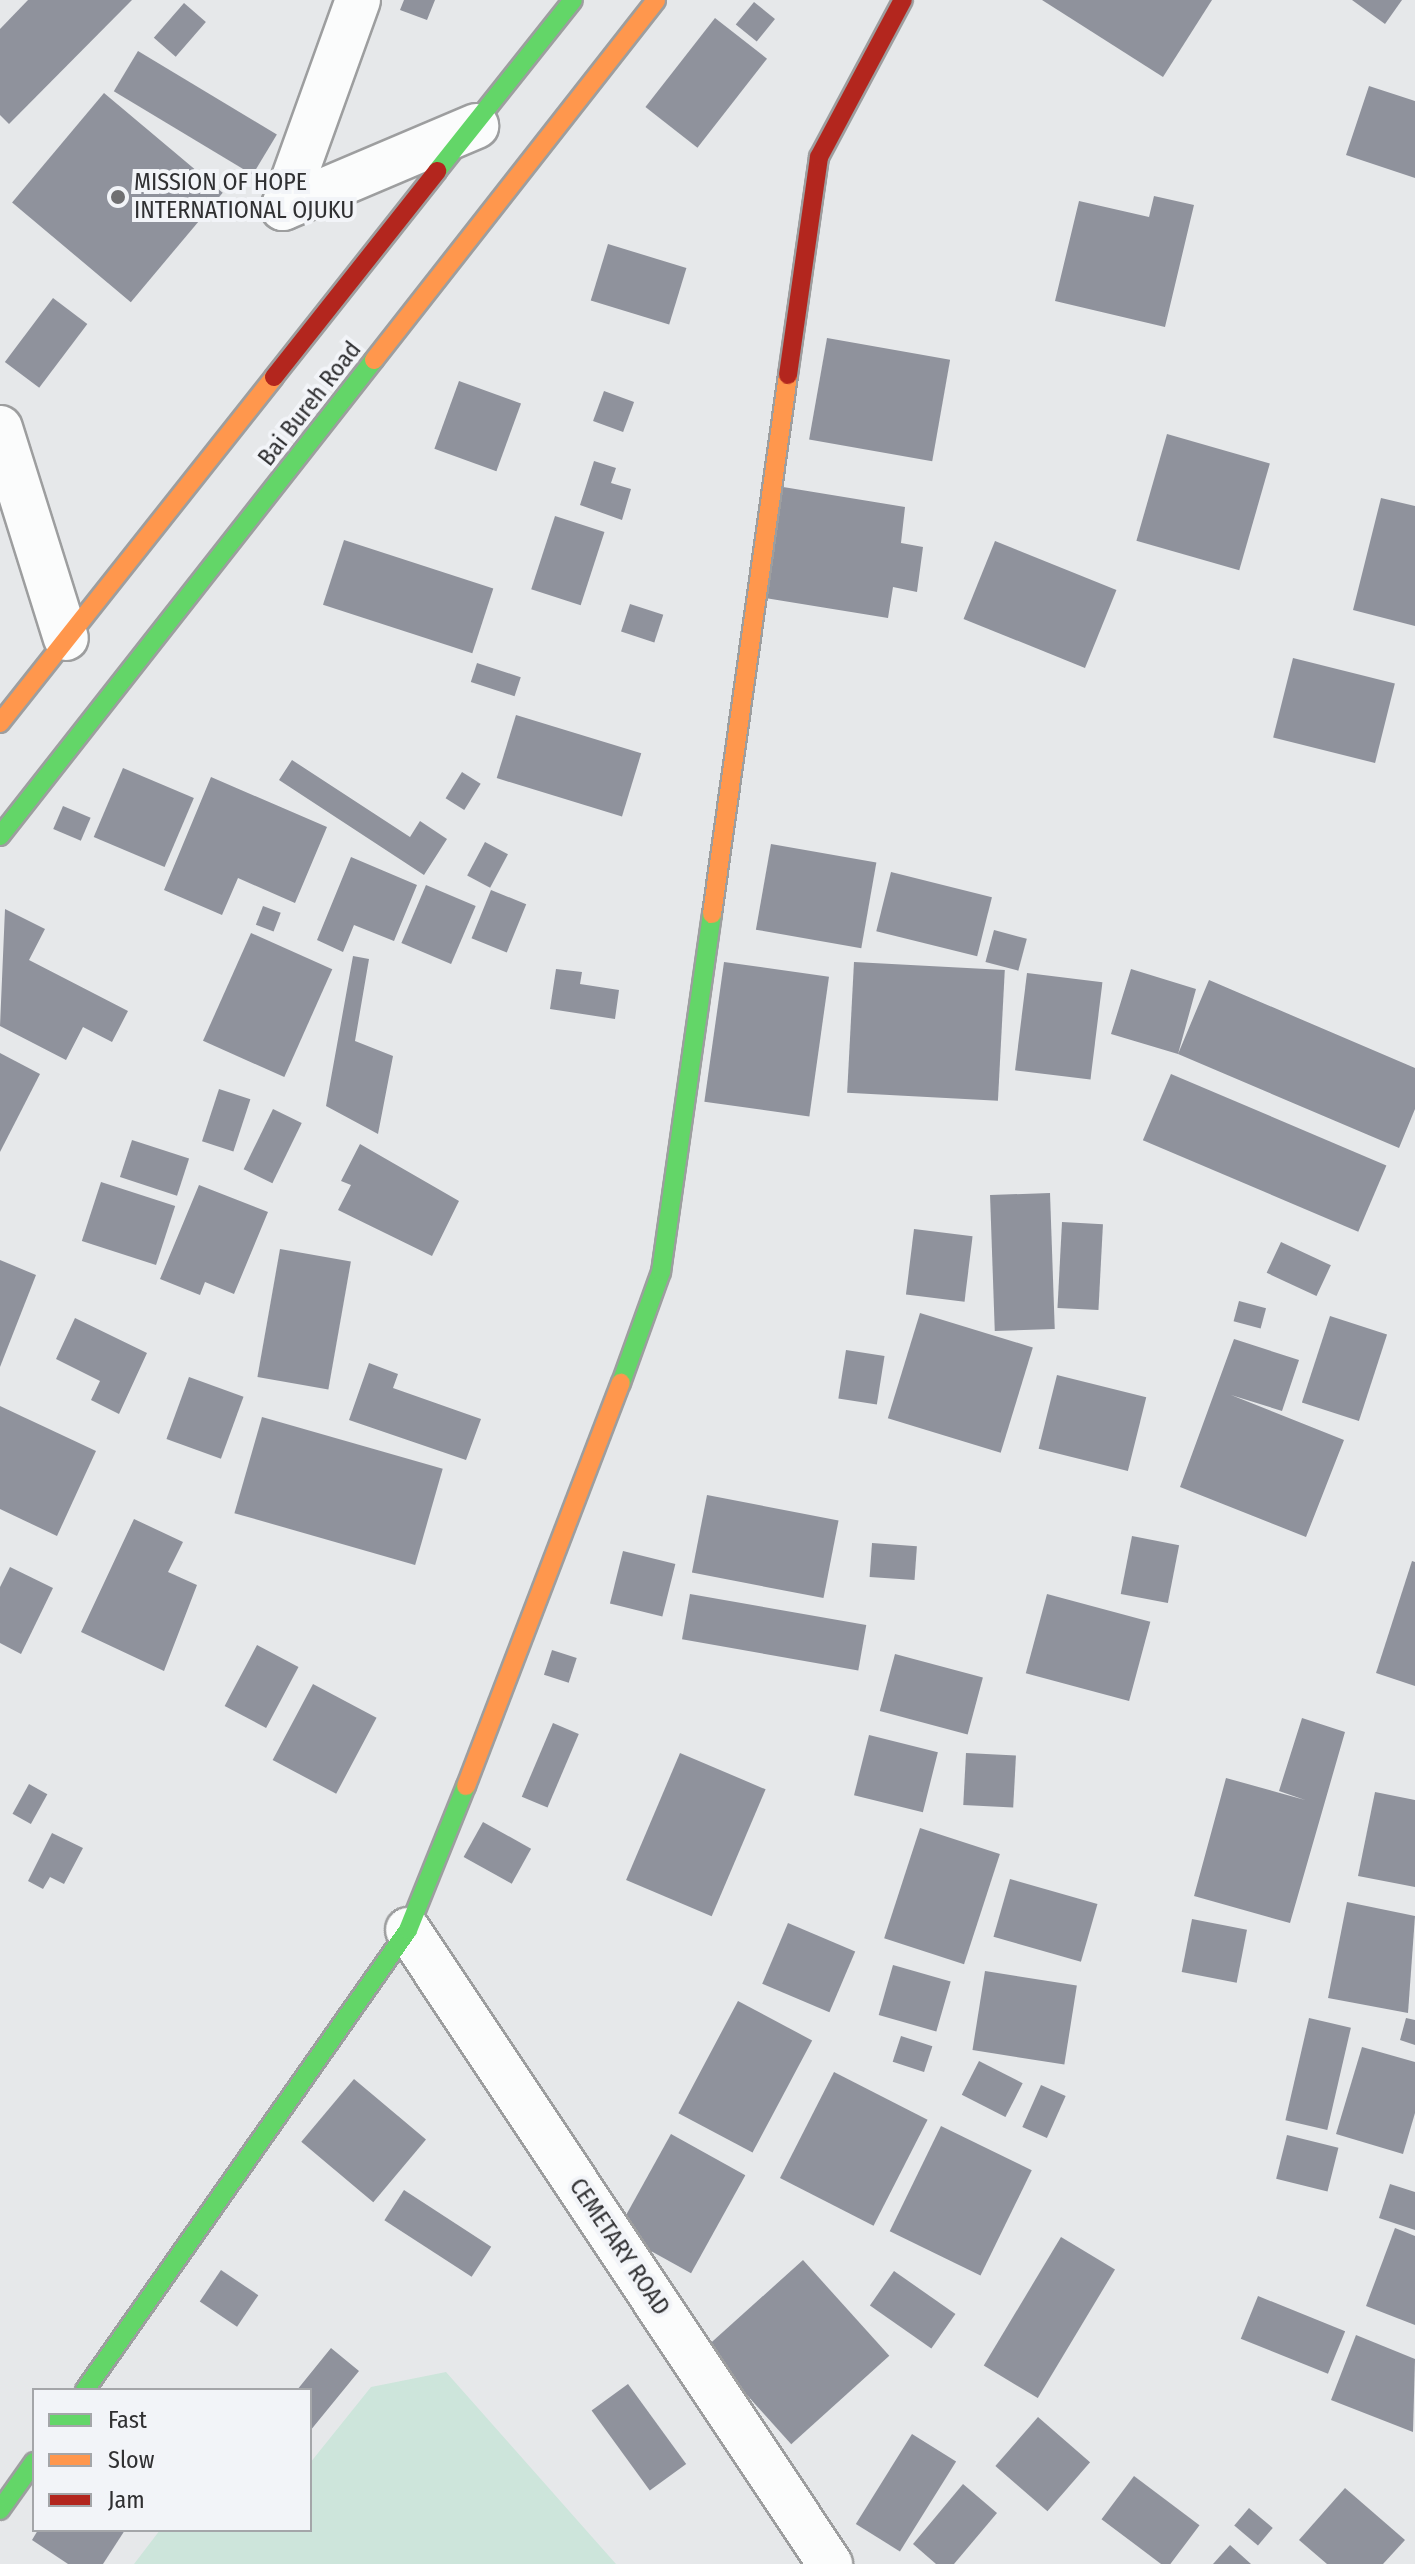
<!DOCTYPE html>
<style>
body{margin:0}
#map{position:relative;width:1415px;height:2564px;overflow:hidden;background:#e6e8ea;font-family:"Fira Sans Condensed",sans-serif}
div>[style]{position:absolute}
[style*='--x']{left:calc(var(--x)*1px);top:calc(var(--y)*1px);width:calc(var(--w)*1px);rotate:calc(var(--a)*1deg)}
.green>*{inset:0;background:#cde5db}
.building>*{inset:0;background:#8f929c;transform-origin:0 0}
.roads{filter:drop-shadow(2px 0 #9d9e9f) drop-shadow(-2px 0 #9d9e9f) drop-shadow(0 2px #9d9e9f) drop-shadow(0 -2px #9d9e9f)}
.street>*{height:44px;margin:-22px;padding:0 22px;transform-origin:22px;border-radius:22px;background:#fbfcfc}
.fast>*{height:18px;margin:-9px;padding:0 9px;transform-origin:9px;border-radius:9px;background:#63d668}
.slow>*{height:18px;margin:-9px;padding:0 9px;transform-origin:9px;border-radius:9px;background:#ff974d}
.jam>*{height:18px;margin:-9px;padding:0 9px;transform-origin:9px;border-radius:9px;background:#b3261e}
.dots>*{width:22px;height:22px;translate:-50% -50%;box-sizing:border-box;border:4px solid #f2f4f8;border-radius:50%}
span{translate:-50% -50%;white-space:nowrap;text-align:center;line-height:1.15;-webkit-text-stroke:8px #f2f4f8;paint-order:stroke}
.poi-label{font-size:24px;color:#303032}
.left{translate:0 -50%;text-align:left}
.street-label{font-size:24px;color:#303032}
.legend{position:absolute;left:32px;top:2388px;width:280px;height:144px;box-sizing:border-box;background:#f2f4f8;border:2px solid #a4a6a9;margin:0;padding:10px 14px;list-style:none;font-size:24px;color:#303032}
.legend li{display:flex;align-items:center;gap:16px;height:40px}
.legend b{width:40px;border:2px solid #a4a6a9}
</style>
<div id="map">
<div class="green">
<div style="clip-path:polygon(446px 2372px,616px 2564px,134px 2564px,160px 2530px,310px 2530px,310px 2463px,371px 2387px)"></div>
</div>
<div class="building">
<div style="clip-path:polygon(28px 0,132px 0,9px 124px,0 115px,0 29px)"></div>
<div style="clip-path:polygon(404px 0,435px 0,427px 20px,400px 10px)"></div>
<div style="clip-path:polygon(1042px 0,1212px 0,1163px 77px)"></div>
<div style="clip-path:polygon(1352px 0,1402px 0,1385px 24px)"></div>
<div style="left:754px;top:2px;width:27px;height:29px;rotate:39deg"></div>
<div style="left:184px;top:3px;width:29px;height:46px;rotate:41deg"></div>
<div style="left:715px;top:18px;width:66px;height:113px;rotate:38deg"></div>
<div style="left:138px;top:51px;width:162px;height:47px;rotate:31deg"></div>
<div style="clip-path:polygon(1369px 86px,1415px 101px,1415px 178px,1346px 155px)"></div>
<div style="left:104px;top:93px;width:155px;height:143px;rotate:40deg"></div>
<div style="clip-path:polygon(1154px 196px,1194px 205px,1165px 327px,1055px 301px,1079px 201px,1149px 217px)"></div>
<div style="left:608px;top:244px;width:82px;height:59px;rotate:17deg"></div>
<div style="left:53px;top:298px;width:43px;height:80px;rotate:37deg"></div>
<div style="left:827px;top:338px;width:125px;height:103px;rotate:10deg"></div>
<div style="left:459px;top:381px;width:66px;height:72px;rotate:20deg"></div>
<div style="left:604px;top:391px;width:32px;height:32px;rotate:20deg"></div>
<div style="left:1167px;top:434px;width:107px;height:111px;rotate:16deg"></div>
<div style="clip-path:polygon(594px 461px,616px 468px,611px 483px,631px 489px,622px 520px,580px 505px)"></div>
<div style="clip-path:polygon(777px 486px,905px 507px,901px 543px,923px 547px,917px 592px,893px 587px,888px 618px,759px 597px)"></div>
<div style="clip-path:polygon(1381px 498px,1415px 506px,1415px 626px,1353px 610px)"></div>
<div style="left:555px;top:516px;width:52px;height:77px;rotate:18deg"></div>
<div style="left:344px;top:540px;width:157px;height:68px;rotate:18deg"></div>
<div style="left:995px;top:541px;width:131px;height:84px;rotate:22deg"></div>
<div style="left:630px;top:604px;width:35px;height:29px;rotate:18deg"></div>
<div style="left:1293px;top:658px;width:105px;height:82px;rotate:14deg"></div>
<div style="left:477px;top:663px;width:46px;height:20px;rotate:18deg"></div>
<div style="left:516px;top:715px;width:131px;height:66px;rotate:17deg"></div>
<div style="clip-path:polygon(292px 760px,410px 837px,420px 821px,447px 839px,424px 875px,279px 780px)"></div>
<div style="left:123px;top:768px;width:77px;height:75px;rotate:23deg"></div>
<div style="left:462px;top:772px;width:22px;height:31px;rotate:32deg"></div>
<div style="clip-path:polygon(211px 777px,327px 827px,295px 903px,238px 878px,222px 915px,164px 890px)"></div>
<div style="left:63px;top:806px;width:30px;height:25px;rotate:23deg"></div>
<div style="left:485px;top:842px;width:26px;height:38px;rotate:28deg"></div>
<div style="left:771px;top:844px;width:107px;height:87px;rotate:10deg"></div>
<div style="clip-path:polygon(351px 857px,417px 885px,394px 941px,354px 925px,343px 952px,317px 940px)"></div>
<div style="left:891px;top:872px;width:104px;height:61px;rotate:14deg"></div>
<div style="left:426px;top:885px;width:54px;height:63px;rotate:23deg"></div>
<div style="left:491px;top:890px;width:38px;height:52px;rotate:22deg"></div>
<div style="left:263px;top:906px;width:19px;height:20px;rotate:21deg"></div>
<div style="clip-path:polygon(5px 909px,45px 929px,29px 960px,128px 1011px,112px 1042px,83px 1027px,66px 1060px,0 1026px)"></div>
<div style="left:994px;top:930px;width:34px;height:33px;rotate:15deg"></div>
<div style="left:251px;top:933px;width:89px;height:118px;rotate:24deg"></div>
<div style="clip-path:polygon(353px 956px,369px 959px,355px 1041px,393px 1056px,378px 1134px,326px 1106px)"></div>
<div style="left:724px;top:962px;width:106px;height:141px;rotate:8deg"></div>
<div style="left:854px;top:962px;width:151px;height:131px;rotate:3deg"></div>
<div style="clip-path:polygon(556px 969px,582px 972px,580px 984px,619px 990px,615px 1019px,550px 1009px)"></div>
<div style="clip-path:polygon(1131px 969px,1196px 989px,1178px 1054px,1209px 980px,1415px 1068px,1415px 1109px,1399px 1148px,1178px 1054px,1111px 1034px)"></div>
<div style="left:1027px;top:973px;width:76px;height:98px;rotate:7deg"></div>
<div style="clip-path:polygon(0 1053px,40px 1074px,0 1152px)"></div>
<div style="left:1171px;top:1074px;width:234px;height:72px;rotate:23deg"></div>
<div style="left:219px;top:1089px;width:33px;height:55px;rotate:18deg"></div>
<div style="left:273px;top:1109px;width:32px;height:67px;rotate:26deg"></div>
<div style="left:132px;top:1140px;width:60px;height:39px;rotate:18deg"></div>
<div style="clip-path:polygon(360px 1144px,459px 1201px,432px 1256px,338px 1210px,351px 1185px,341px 1181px)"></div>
<div style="left:101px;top:1182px;width:78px;height:62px;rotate:18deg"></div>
<div style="clip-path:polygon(199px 1185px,268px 1212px,234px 1294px,205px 1282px,200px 1295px,160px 1279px)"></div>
<div style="left:1050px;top:1193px;width:136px;height:60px;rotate:88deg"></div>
<div style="left:1062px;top:1222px;width:41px;height:86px;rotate:3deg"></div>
<div style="left:914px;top:1229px;width:59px;height:66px;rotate:7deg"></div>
<div style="left:1281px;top:1242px;width:55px;height:34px;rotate:25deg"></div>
<div style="left:280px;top:1249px;width:72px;height:130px;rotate:10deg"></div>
<div style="clip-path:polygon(0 1260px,36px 1275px,0 1367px)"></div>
<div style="left:1239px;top:1301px;width:28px;height:21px;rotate:15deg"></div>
<div style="left:920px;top:1313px;width:118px;height:110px;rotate:17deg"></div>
<div style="left:1330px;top:1316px;width:60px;height:91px;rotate:18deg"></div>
<div style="clip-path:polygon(75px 1318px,147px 1353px,119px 1414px,91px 1400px,100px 1381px,56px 1359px)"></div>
<div style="clip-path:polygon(1234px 1339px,1299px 1360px,1282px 1411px,1231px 1395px,1344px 1440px,1306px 1537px,1180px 1487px)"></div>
<div style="left:846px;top:1350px;width:39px;height:49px;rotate:9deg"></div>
<div style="clip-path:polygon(369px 1363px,398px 1374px,393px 1388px,481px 1419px,466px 1460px,349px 1420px)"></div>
<div style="left:1057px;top:1375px;width:92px;height:76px;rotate:14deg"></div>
<div style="left:189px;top:1377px;width:58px;height:66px;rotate:20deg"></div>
<div style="clip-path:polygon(0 1406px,96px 1451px,57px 1536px,0 1509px)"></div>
<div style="left:262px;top:1417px;width:188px;height:100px;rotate:16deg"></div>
<div style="left:707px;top:1495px;width:134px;height:79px;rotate:11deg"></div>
<div style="clip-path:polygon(134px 1519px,183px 1542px,168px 1572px,197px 1585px,164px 1671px,81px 1632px)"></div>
<div style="left:1132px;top:1536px;width:48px;height:59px;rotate:11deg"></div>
<div style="left:872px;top:1543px;width:45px;height:34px;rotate:4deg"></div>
<div style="left:623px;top:1551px;width:54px;height:54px;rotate:14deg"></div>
<div style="clip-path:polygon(1412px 1561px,1415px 1562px,1415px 1686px,1376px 1673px)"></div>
<div style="clip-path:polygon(10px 1567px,53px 1588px,21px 1654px,0 1643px,0 1587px)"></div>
<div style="left:690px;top:1594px;width:179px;height:46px;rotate:10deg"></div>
<div style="left:1047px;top:1594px;width:107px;height:82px;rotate:15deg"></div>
<div style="left:257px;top:1645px;width:47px;height:69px;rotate:28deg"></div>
<div style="left:552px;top:1650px;width:26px;height:26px;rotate:18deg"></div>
<div style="left:895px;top:1654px;width:91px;height:59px;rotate:15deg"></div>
<div style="left:313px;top:1684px;width:72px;height:86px;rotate:28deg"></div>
<div style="clip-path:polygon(1302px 1718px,1345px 1732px,1290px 1923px,1194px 1896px,1226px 1778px,1305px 1800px,1279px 1791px)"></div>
<div style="left:553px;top:1723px;width:28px;height:80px;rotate:23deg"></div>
<div style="left:869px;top:1735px;width:71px;height:62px;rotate:14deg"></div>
<div style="left:680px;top:1753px;width:93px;height:138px;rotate:23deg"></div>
<div style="left:966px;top:1753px;width:50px;height:52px;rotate:3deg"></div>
<div style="left:29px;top:1784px;width:21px;height:34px;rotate:29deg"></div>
<div style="clip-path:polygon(1375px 1792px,1415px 1800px,1415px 1887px,1358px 1876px)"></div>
<div style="left:483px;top:1822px;width:55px;height:40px;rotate:29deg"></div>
<div style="left:920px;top:1828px;width:84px;height:116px;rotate:18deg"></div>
<div style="clip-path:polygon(52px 1833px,83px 1848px,64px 1884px,50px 1877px,43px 1889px,28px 1881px)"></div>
<div style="left:1010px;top:1879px;width:91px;height:60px;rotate:16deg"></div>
<div style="clip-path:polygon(1347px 1902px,1415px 1916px,1408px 2013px,1328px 1998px)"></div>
<div style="left:1192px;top:1919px;width:56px;height:54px;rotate:11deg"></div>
<div style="left:788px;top:1923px;width:73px;height:66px;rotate:23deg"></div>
<div style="left:893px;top:1965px;width:60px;height:52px;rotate:16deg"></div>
<div style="left:985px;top:1971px;width:93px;height:80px;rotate:9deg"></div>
<div style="left:738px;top:2001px;width:84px;height:127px;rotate:28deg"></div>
<div style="left:1309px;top:2018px;width:43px;height:105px;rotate:13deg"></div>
<div style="clip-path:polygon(1406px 2018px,1415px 2020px,1415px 2045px,1400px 2040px)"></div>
<div style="left:901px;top:2036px;width:33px;height:27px;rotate:18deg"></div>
<div style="clip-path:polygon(1362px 2047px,1415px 2062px,1415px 2113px,1403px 2154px,1336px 2134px)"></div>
<div style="left:979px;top:2061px;width:49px;height:38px;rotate:27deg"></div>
<div style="left:834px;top:2072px;width:105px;height:119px;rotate:27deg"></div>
<div style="left:354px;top:2079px;width:94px;height:82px;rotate:40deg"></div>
<div style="left:1041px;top:2085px;width:27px;height:46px;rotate:24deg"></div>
<div style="left:941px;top:2126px;width:101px;height:117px;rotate:26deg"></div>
<div style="left:671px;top:2134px;width:85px;height:112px;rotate:29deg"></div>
<div style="left:1287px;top:2135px;width:53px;height:45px;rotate:14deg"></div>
<div style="clip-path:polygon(1390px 2184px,1415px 2192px,1415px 2230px,1379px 2218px)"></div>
<div style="left:404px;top:2190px;width:104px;height:36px;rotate:33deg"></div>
<div style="clip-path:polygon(1395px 2228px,1415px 2236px,1415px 2325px,1366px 2306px)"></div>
<div style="left:1061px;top:2237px;width:63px;height:150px;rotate:31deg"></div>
<div style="left:803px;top:2260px;width:129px;height:132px;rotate:48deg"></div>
<div style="left:221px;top:2270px;width:45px;height:38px;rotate:34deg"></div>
<div style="left:894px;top:2271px;width:75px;height:42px;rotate:35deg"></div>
<div style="left:1258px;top:2296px;width:94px;height:46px;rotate:22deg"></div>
<div style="clip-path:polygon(1356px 2335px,1415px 2359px,1413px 2432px,1331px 2400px)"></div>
<div style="clip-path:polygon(331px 2348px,359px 2371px,310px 2431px,310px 2390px,297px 2390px)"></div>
<div style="left:628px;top:2384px;width:99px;height:45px;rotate:54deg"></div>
<div style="left:1038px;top:2417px;width:69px;height:65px;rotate:41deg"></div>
<div style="left:912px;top:2434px;width:52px;height:106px;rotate:32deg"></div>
<div style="left:1134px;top:2476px;width:82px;height:54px;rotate:37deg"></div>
<div style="clip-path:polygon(963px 2484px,997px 2513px,954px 2564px,936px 2564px,913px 2544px)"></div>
<div style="clip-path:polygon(1345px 2488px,1405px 2540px,1383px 2564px,1327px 2564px,1299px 2540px)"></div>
<div style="left:1249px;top:2508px;width:31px;height:23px;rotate:40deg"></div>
<div style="clip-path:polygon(38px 2530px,125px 2530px,103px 2564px,68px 2564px,32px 2540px)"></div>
<div style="clip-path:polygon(1230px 2545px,1251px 2564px,1213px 2564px)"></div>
</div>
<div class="roads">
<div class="street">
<div style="--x:358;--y:0;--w:221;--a:109.8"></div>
<div style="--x:283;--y:208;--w:210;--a:-23"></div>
<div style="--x:0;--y:428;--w:220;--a:72.6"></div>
<div style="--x:408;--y:1930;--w:762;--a:56.35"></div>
</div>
<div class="fast">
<div style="--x:437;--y:171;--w:218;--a:-51.5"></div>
<div style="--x:0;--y:836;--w:605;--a:-51.84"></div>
<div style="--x:621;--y:1383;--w:118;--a:-70.2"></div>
<div style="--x:661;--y:1272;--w:362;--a:-81.9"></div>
<div style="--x:85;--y:2390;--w:562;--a:-54.92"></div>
<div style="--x:408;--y:1930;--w:155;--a:-68.1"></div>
<div style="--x:0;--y:2510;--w:59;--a:-54.7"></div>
</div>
<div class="slow">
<div style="--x:374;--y:360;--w:457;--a:-51.9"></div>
<div style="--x:0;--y:723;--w:441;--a:-51.6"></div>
<div style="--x:712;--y:914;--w:544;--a:-81.97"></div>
<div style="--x:466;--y:1786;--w:432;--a:-69"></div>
</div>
<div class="jam">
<div style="--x:788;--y:375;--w:220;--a:-81.9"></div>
<div style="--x:819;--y:157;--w:178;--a:-61.9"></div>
<div style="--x:274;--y:377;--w:263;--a:-51.6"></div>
</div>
</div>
<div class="dots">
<div style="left:118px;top:197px;background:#707072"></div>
</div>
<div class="poi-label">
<span class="left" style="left:134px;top:197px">MISSION OF HOPE<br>INTERNATIONAL OJUKU</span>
</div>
<div class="street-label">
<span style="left:310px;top:404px;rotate:-52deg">Bai Bureh Road</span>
<span style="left:619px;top:2247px;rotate:56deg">CEMETARY ROAD</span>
</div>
<ul class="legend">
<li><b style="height:10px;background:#63d668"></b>Fast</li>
<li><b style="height:10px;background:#ff974d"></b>Slow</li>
<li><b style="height:10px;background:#b3261e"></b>Jam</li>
</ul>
</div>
